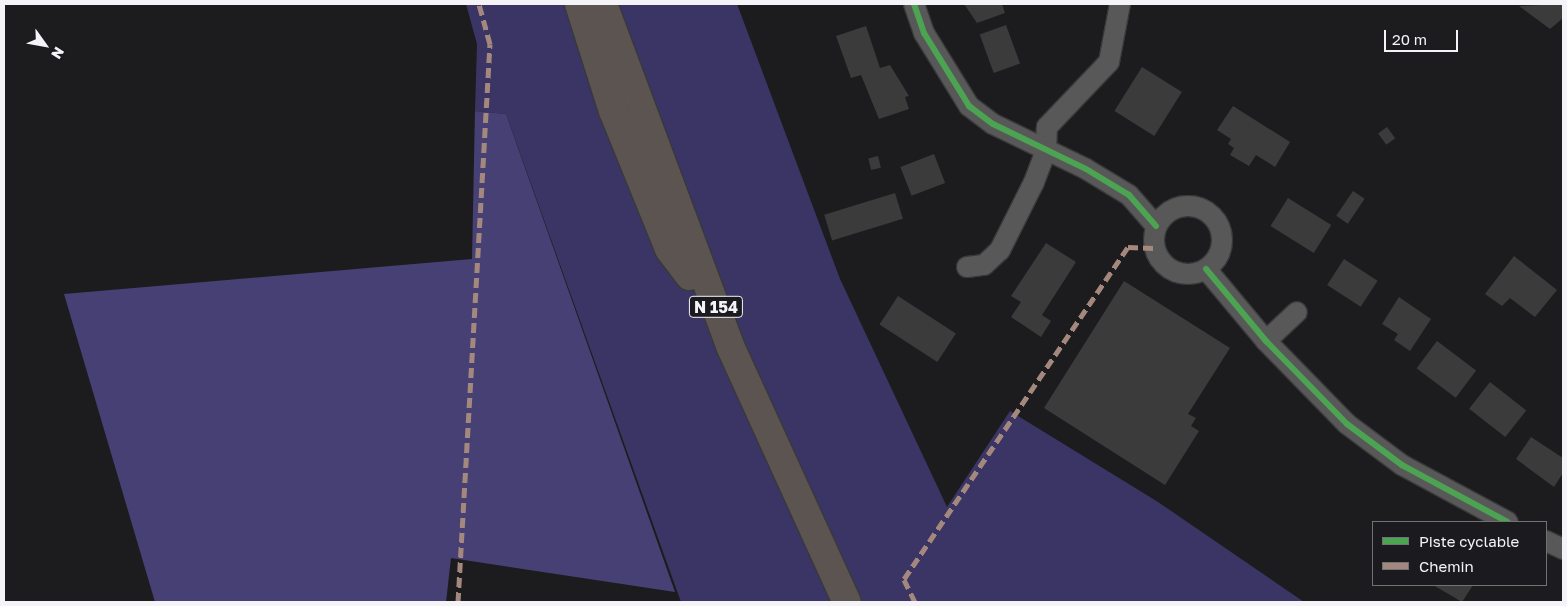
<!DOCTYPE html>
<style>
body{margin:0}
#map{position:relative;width:1567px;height:606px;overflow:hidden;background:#1c1c1e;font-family:"Golos Text",sans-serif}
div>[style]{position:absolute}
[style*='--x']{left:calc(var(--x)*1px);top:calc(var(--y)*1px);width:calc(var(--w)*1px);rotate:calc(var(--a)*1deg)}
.green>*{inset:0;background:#3a3565}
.forest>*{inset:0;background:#464075}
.building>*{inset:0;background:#3b3b3b;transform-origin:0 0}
.roads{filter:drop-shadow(1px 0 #39393b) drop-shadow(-1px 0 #39393b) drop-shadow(0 1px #39393b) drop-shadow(0 -1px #39393b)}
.minor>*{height:20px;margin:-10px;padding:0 10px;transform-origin:10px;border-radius:10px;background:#585859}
.minor>.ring{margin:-10px;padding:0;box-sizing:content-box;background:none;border:20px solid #585859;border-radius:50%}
.primary>*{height:28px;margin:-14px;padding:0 14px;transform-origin:14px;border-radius:14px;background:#5c5451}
.quiet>*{height:5px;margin-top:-2.5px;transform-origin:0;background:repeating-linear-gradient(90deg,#a5887d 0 10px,transparent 0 15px)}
.cycleway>*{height:6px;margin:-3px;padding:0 3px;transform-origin:3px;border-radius:3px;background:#4ca352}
span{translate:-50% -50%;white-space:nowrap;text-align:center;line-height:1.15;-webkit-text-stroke:4px #1b1b1f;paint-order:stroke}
.shield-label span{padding:1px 4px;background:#1b1b1f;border:1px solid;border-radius:4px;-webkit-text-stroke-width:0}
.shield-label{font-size:16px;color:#f4f4f8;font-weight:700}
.frame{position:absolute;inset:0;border:5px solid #f4f4f8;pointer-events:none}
.legend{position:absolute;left:1372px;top:521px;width:175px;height:65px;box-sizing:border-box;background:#1b1b1f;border:1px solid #727276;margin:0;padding:6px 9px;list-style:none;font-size:15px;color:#f4f4f8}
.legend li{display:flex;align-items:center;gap:10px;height:25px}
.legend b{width:25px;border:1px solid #727276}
.north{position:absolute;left:20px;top:20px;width:50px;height:50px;-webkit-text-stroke:4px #1b1b1f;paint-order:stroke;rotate:122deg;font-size:14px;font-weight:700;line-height:20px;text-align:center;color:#f4f4f8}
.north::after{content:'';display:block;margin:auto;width:18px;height:22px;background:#f4f4f8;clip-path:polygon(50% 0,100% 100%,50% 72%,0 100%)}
.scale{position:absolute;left:1384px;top:30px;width:74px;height:22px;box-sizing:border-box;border:2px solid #f4f4f8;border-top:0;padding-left:6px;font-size:15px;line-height:18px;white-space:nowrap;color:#f4f4f8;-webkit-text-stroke:4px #1b1b1f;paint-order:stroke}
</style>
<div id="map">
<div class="green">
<div style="clip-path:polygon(466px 4px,737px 4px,840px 279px,947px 507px,1010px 411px,1158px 502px,1304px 602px,681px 602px,506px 114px,475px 111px,477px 44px)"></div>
</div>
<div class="forest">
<div style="clip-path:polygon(475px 111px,506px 114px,675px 592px,451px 558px,446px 602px,155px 602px,64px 294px,472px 259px)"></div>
</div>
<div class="building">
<div style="clip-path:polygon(964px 4px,1002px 4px,1005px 13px,977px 23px)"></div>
<div style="clip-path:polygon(1563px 4px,1563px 18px,1550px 29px,1519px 6px)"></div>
<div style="left:1006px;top:25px;width:41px;height:28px;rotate:70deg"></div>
<div style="clip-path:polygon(866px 26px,880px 68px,890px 65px,909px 96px,905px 97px,909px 109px,879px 119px,861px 75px,851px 78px,836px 36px)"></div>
<div style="left:1142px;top:67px;width:47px;height:52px;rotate:32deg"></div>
<div style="clip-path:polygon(1233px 106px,1290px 142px,1275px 167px,1256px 155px,1249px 166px,1230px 155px,1234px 148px,1228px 144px,1231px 139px,1217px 130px)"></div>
<div style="left:1387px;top:127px;width:14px;height:11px;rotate:54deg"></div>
<div style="left:934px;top:154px;width:31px;height:36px;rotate:69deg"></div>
<div style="left:878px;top:156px;width:12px;height:10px;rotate:76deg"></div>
<div style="left:1353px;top:191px;width:14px;height:30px;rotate:34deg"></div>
<div style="left:895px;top:193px;width:27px;height:74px;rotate:73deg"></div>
<div style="left:1288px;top:198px;width:51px;height:33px;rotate:32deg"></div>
<div style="clip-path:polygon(1046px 243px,1076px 262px,1042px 315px,1051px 321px,1041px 337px,1011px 317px,1021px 302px,1011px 296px)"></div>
<div style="clip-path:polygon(1514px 256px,1557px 290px,1535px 317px,1510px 298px,1502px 306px,1485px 294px)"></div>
<div style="left:1344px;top:259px;width:40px;height:31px;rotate:33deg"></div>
<div style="clip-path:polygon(1124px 281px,1230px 348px,1188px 414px,1196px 418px,1191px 426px,1199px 431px,1165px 485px,1044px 408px)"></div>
<div style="left:898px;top:296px;width:69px;height:34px;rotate:33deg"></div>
<div style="clip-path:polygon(1399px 297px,1431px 319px,1410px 351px,1394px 340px,1398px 334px,1382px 324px)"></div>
<div style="left:1437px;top:341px;width:49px;height:34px;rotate:37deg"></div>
<div style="left:1490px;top:382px;width:46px;height:34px;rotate:38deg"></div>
<div style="clip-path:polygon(1531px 437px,1563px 458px,1563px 473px,1554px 487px,1516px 459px)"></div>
<div style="clip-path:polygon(1433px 585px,1473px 585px,1462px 602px)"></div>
</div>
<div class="roads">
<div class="minor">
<div style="--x:914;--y:4;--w:31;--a:71"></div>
<div style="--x:924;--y:33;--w:86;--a:58.3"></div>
<div style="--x:969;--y:106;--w:30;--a:37"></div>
<div style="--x:993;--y:124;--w:103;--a:25.8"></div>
<div style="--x:1086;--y:169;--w:50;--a:31.2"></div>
<div style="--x:1129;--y:195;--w:41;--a:48.9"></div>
<div class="ring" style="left:1154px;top:206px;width:48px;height:48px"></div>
<div style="--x:967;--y:267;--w:17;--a:-7"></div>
<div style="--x:984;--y:265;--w:22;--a:-43"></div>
<div style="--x:1000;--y:250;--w:76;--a:-63.4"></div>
<div style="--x:1034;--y:182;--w:33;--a:-69"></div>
<div style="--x:1046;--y:151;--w:24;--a:-88"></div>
<div style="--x:1047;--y:127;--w:90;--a:-46.4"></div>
<div style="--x:1109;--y:62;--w:59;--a:-79.3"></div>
<div style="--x:1206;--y:269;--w:94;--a:50.2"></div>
<div style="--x:1266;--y:341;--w:116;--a:45.7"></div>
<div style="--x:1347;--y:424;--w:69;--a:36.7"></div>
<div style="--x:1402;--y:465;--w:120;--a:28.3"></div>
<div style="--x:1266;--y:341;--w:42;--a:-43.1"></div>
<div style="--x:1546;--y:541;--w:19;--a:25"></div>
</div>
<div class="primary">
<div style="--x:579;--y:4;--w:112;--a:72.4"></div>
<div style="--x:613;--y:111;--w:149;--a:67.9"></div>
<div style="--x:669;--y:249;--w:34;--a:53"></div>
<div style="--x:603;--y:4;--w:367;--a:69.6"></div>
<div style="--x:731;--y:348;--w:279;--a:65.5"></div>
</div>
</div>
<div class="quiet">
<div style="--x:458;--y:602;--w:559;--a:-86.72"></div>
<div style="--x:490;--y:44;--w:41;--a:-105.4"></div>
<div style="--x:915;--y:602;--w:25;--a:-116"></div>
<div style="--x:904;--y:579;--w:400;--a:-56"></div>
<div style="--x:1128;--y:247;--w:26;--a:2"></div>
</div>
<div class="cycleway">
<div style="--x:914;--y:4;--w:31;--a:71"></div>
<div style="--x:924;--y:33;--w:86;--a:58.3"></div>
<div style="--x:969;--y:106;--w:30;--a:37"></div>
<div style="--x:993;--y:124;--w:103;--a:25.8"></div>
<div style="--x:1086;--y:169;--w:50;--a:31.2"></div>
<div style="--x:1129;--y:195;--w:41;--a:48.9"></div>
<div style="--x:1206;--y:269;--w:94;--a:50.2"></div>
<div style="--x:1266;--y:341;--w:116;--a:45.7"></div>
<div style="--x:1347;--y:424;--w:69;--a:36.7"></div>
<div style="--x:1402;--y:465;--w:120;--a:28.3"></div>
</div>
<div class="shield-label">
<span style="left:716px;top:307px">N 154</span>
</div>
<div class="frame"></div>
<ul class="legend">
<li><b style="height:6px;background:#4ca352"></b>Piste cyclable</li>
<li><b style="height:6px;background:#a5887d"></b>Chemin</li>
</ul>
<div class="north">N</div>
<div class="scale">20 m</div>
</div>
